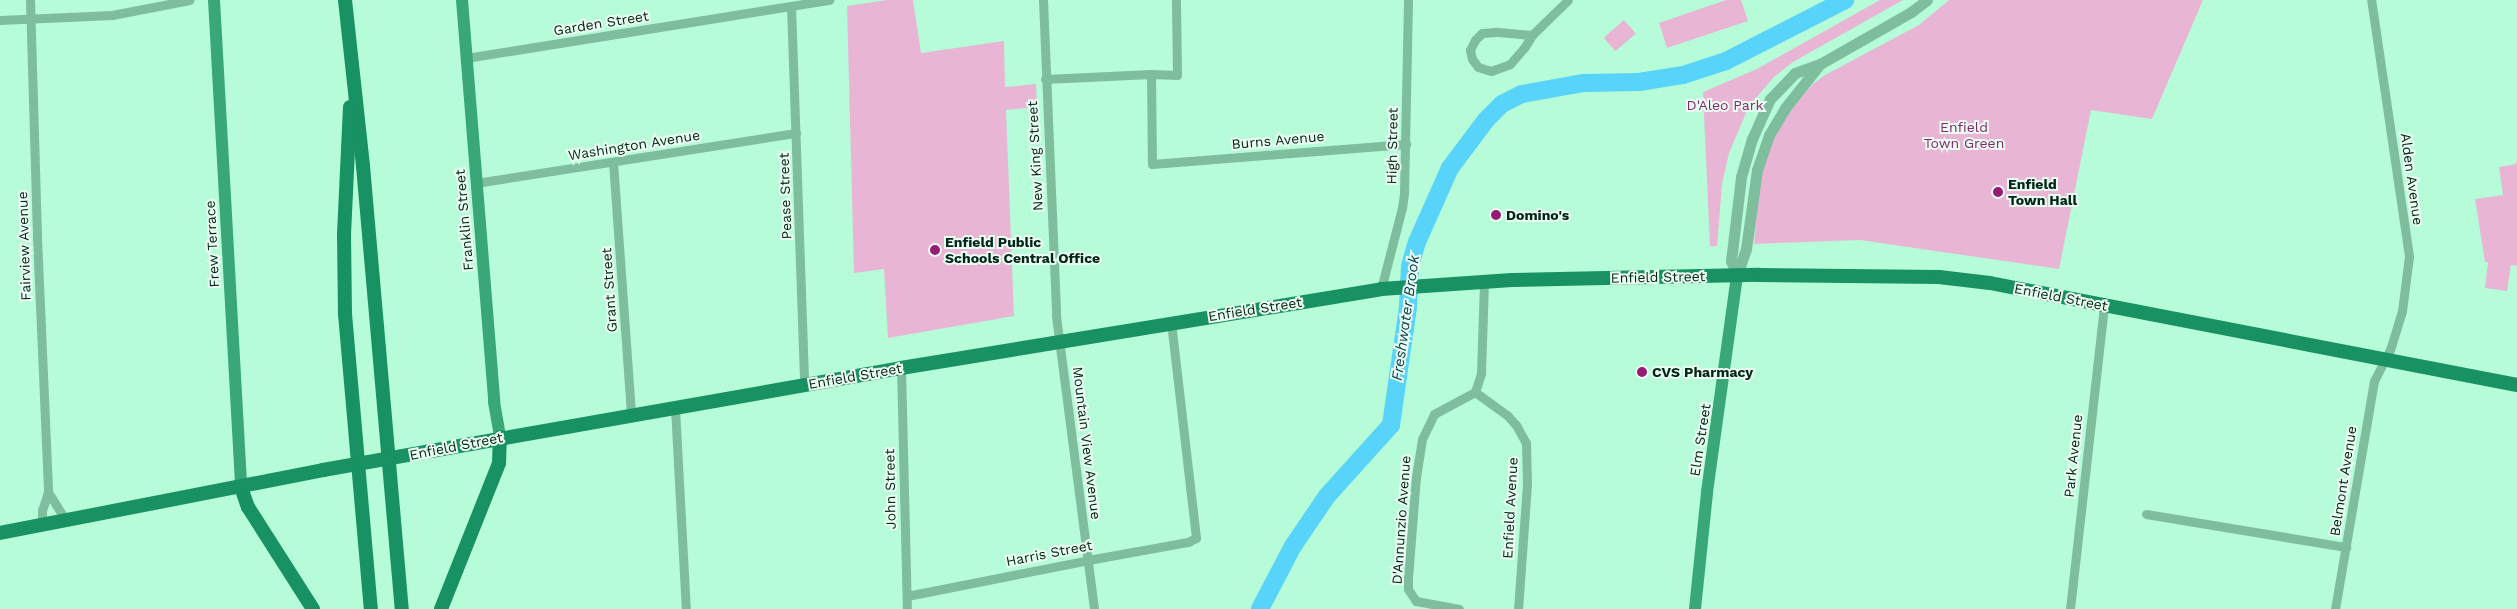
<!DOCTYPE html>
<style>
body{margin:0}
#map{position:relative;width:2517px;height:609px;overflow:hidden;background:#b7fcd8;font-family:"Work Sans",sans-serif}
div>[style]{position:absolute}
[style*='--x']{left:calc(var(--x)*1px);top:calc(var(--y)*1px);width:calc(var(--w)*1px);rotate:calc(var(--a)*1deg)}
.green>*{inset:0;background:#e9b5d5;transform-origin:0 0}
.river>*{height:18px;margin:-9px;padding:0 9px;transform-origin:9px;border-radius:9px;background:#58d3f9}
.minor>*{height:9px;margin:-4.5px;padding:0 4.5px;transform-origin:4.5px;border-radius:4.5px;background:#7ebe9d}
.tertiary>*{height:11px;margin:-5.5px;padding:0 5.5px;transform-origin:5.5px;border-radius:5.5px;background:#7ebe9d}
.secondary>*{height:12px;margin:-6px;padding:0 6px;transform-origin:6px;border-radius:6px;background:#39a778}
.primary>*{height:14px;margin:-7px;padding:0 7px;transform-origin:7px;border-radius:7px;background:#189163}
.primary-bridge>*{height:14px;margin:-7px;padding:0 7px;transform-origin:7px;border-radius:7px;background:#189163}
.dots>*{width:14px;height:14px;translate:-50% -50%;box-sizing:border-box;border:2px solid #ebfcf2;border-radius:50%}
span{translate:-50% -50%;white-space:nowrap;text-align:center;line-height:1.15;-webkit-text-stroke:4px #ebfcf2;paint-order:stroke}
.street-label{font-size:14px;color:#002616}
.park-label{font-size:14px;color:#86266b}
.poi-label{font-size:14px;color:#002616;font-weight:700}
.left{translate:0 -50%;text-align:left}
.water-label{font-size:15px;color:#0c4453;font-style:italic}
</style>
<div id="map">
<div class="green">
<div style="clip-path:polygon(887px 0,913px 0,921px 53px,1004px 41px,1005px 87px,1036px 84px,1037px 107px,1006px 110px,1014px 316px,888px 338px,884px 269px,854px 273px,847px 6px)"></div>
<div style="clip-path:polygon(1726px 0,1741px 0,1748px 21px,1667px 48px,1659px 23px)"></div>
<div style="clip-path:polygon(1880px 0,1903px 0,1793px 62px,1774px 77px,1749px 106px,1729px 153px,1722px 184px,1717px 246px,1710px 246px,1703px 92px,1757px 69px)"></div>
<div style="clip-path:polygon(1949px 0,2203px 0,2152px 119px,2091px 110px,2059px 269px,1860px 240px,1754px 244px,1759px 183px,1767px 152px,1779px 125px,1788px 112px,1813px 84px,1825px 75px,1919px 25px)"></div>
<div style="left:1624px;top:20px;width:18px;height:27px;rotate:49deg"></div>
<div style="clip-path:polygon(2517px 159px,2517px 266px,2511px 265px,2507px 291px,2485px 288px,2488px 262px,2485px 262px,2475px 199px,2503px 195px,2499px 167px,2516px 164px)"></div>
</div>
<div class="river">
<div style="--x:1260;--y:609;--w:71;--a:-62.4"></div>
<div style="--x:1293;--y:546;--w:60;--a:-55.8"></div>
<div style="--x:1327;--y:496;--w:96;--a:-48"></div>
<div style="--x:1391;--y:425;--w:119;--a:-81.8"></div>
<div style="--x:1408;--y:307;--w:41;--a:-87.2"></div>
<div style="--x:1410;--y:266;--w:25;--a:-74"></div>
<div style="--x:1417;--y:242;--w:81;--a:-66"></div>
<div style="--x:1450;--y:168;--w:60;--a:-53.1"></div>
<div style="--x:1486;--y:120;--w:23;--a:-45"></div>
<div style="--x:1502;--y:104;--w:22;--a:-27"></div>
<div style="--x:1522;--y:94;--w:63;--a:-10.1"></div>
<div style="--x:1584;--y:83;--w:55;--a:-1"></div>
<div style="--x:1639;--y:82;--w:45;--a:-9"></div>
<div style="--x:1683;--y:75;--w:45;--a:-18"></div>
<div style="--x:1726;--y:61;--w:134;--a:-27.1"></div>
</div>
<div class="minor">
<div style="--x:30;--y:0;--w:237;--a:88.3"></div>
<div style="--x:37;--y:237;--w:255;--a:87.5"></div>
<div style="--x:48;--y:492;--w:19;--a:108"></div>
<div style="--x:42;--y:510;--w:14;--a:90"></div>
<div style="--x:1043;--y:0;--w:316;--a:87.6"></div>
<div style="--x:1056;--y:316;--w:295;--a:82.6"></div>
<div style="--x:791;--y:6;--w:379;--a:88"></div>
<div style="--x:0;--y:20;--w:112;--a:-2.6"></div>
<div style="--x:112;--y:15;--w:79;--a:-10.9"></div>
<div style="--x:1532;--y:35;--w:37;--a:-175"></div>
<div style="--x:1495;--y:32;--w:13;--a:176"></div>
<div style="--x:1482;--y:33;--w:10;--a:135"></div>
<div style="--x:1475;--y:40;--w:11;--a:117"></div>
<div style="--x:1470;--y:50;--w:9;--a:77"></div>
<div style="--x:1472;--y:59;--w:10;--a:53"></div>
<div style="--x:1478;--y:67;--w:14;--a:17"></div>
<div style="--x:1491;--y:71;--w:20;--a:-20"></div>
<div style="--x:1510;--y:64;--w:21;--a:-49"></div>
<div style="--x:1524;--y:48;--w:15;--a:-58"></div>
<div style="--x:1532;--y:35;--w:50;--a:-44.2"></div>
<div style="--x:466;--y:58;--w:368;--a:-9.1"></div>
<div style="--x:1151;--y:74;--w:90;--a:89.4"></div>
<div style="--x:1152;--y:164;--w:255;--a:-4.5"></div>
<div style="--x:1045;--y:79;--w:106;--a:-2.7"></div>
<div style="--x:1151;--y:74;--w:26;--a:2"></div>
<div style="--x:1177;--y:75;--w:75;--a:-90.8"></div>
<div style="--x:613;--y:162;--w:254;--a:85.9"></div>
<div style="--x:476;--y:183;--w:324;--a:-8.9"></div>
<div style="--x:1381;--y:289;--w:84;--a:-75.5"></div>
<div style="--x:1402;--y:208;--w:15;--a:-82"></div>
<div style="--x:1404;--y:193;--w:193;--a:-88.8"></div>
<div style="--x:901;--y:368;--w:241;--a:88.6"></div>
<div style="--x:1475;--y:392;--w:39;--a:36"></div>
<div style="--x:1507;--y:415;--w:13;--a:48"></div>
<div style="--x:1516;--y:425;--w:21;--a:61"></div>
<div style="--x:1526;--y:443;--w:41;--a:88.6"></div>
<div style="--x:1527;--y:484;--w:125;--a:94.1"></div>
<div style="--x:1475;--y:392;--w:20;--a:-72"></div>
<div style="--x:1481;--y:373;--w:92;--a:-88.1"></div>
<div style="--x:675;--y:408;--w:201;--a:86.9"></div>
<div style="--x:48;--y:492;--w:32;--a:58"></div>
<div style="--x:2146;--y:514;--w:203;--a:9.4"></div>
<div style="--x:907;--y:596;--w:185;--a:-11.2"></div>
<div style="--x:1088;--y:560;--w:102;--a:-10.2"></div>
<div style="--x:1188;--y:542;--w:9;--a:-27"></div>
<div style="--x:1196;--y:538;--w:217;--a:-96.6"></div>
<div style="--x:1459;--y:609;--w:44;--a:-169.5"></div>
<div style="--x:1416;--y:601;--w:14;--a:-124"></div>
<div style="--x:1408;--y:589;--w:11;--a:-90"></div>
<div style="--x:1408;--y:578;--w:101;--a:-85.5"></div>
<div style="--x:1416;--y:477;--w:38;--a:-81"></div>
<div style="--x:1422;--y:439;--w:28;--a:-64"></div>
<div style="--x:1434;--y:414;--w:47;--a:-28.2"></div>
<div style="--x:2070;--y:609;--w:305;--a:-83.6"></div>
<div style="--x:2335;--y:609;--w:231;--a:-80.3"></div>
<div style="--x:2374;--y:381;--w:35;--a:-63"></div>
<div style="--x:2390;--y:350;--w:41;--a:-72.9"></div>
<div style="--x:2402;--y:311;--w:55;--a:-82.7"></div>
<div style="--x:2409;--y:256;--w:259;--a:-98.4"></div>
</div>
<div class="tertiary">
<div style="--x:1737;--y:275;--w:15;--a:-113"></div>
<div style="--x:1731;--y:261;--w:85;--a:-83.2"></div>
<div style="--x:1741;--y:177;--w:40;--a:-74"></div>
<div style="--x:1752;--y:139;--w:44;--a:-65.8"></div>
<div style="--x:1770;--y:99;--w:36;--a:-46"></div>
<div style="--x:1795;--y:73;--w:27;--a:-20"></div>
<div style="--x:1820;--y:64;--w:105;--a:-29.7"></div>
<div style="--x:1911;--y:12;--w:20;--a:-37"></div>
<div style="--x:1737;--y:275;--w:28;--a:-71"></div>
<div style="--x:1746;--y:249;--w:80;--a:-82.1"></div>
<div style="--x:1757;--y:170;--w:37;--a:-71"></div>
<div style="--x:1769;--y:135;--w:31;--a:-59"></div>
<div style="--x:1785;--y:108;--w:56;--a:-51.5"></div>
</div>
<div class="secondary">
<div style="--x:214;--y:0;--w:488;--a:86.8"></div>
<div style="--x:462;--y:0;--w:403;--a:85.4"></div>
<div style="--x:494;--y:402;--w:36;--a:80"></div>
<div style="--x:1695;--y:609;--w:118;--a:-84.1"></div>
<div style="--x:1707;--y:492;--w:219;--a:-82.1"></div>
</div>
<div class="primary">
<div style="--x:345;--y:0;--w:167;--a:83.8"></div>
<div style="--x:363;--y:166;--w:445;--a:85"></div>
<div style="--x:350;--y:107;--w:127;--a:92.7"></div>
<div style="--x:344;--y:234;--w:80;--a:89.3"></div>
<div style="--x:345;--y:314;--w:296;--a:85"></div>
<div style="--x:431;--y:451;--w:477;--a:-10"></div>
<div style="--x:901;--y:368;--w:486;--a:-9.3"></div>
<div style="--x:1381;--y:289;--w:131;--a:-3.9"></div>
<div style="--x:1512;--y:280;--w:247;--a:-1.2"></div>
<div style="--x:1759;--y:275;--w:180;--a:0.6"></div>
<div style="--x:1939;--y:277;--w:51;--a:6.7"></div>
<div style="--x:1990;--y:283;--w:537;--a:10.95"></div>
<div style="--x:241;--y:487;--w:21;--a:71"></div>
<div style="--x:248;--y:507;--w:121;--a:57.5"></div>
<div style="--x:0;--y:533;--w:329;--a:-11"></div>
<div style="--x:441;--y:609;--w:157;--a:-68.3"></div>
<div style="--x:499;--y:463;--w:26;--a:-88"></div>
</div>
<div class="primary-bridge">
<div style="--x:323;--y:470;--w:110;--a:-10"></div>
</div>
<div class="dots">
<div style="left:1998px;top:192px;background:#961c76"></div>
<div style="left:1496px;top:215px;background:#961c76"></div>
<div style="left:935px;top:250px;background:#961c76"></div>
<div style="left:1642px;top:372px;background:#961c76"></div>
</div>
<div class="street-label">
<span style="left:601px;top:23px;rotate:-9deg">Garden Street</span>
<span style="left:1278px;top:140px;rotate:-5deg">Burns Avenue</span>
<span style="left:634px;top:145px;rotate:-9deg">Washington Avenue</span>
<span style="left:1392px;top:146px;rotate:-89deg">High Street</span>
<span style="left:1035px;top:156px;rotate:-93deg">New King Street</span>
<span style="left:2412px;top:179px;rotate:82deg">Alden Avenue</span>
<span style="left:785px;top:196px;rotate:-92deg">Pease Street</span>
<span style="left:464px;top:220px;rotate:-95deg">Franklin Street</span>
<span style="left:212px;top:244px;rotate:-93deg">Frew Terrace</span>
<span style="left:24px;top:246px;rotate:-92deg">Fairview Avenue</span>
<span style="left:1658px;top:277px;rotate:-1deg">Enfield Street</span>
<span style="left:609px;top:290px;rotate:-94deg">Grant Street</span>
<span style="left:2061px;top:297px;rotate:11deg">Enfield Street</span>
<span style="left:1255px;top:309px;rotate:-9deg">Enfield Street</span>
<span style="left:855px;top:376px;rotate:-10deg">Enfield Street</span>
<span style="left:1700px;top:440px;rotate:-81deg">Elm Street</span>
<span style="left:1087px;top:443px;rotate:83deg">Mountain View Avenue</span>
<span style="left:456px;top:446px;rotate:-11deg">Enfield Street</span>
<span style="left:2073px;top:456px;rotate:-84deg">Park Avenue</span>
<span style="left:2343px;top:481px;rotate:-81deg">Belmont Avenue</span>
<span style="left:890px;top:489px;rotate:-91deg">John Street</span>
<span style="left:1510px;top:508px;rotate:-87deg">Enfield Avenue</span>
<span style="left:1401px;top:520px;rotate:-86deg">D'Annunzio Avenue</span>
<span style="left:1049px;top:553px;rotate:-11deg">Harris Street</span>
</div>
<div class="park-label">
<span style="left:1725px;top:105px">D'Aleo Park</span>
<span style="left:1964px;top:135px">Enfield<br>Town Green</span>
</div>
<div class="poi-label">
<span class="left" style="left:2008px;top:192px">Enfield<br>Town Hall</span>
<span class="left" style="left:1506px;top:215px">Domino's</span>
<span class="left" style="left:945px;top:250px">Enfield Public<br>Schools Central Office</span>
<span class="left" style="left:1652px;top:372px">CVS Pharmacy</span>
</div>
<div class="water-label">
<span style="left:1406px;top:318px;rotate:-82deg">Freshwater Brook</span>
</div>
</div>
